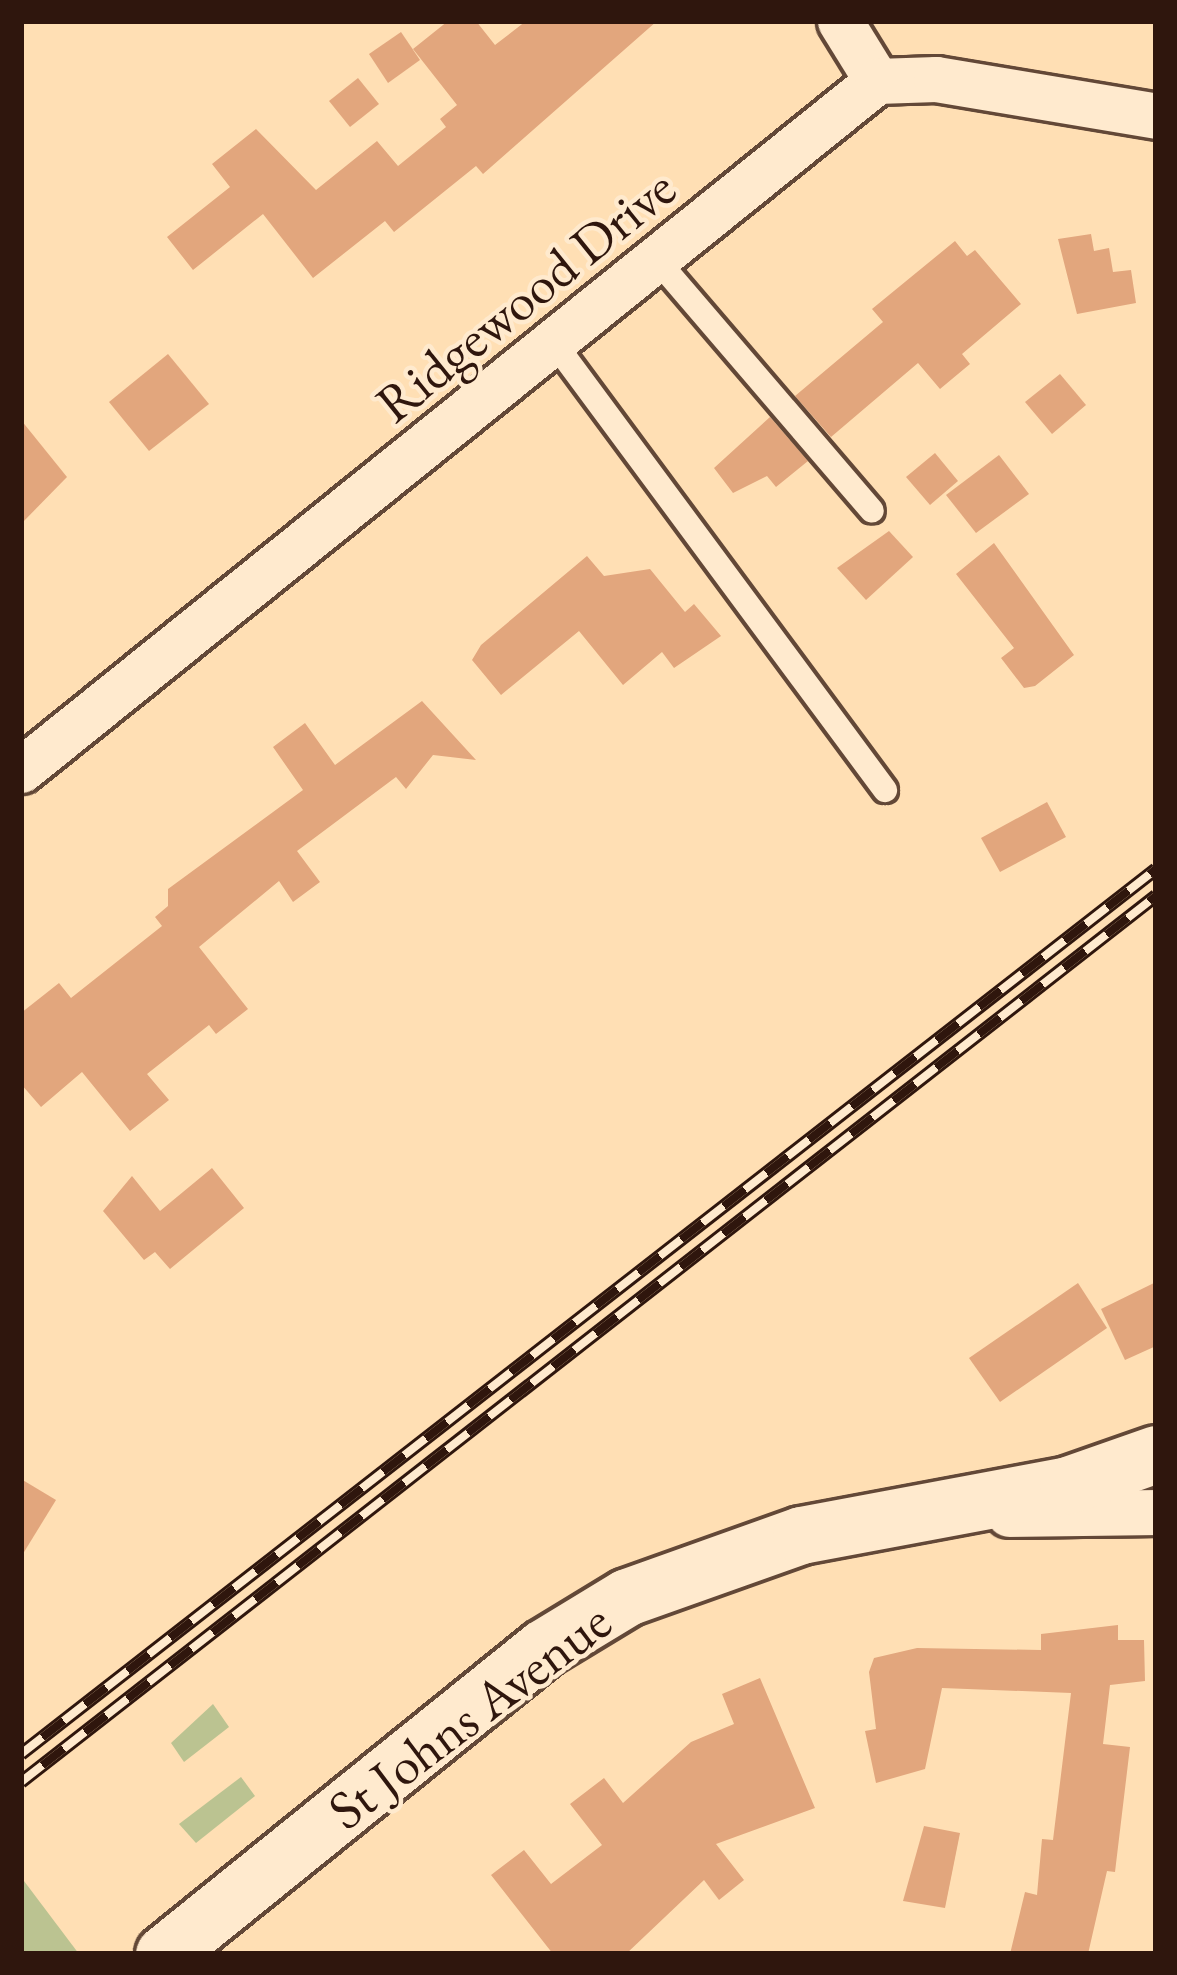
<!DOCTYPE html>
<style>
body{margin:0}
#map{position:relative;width:1177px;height:1975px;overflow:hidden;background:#ffdfb4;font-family:"EB Garamond",serif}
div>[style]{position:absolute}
.green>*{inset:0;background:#bbc391}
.building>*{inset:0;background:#e2a67d}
.roads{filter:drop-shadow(3px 0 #634837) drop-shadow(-3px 0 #634837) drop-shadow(0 3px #634837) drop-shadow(0 -3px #634837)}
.service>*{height:24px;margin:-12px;padding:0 12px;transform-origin:12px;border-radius:12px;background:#ffeace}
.minor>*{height:45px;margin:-22.5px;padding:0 22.5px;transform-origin:22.5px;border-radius:22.5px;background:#ffeace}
.tertiary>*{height:57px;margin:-28.5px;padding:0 28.5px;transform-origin:28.5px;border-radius:28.5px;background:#ffeace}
.rail>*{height:14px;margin-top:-7px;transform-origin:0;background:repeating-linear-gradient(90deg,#ffeace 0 27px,#2f160d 0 54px);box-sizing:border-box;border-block:3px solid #2f160d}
span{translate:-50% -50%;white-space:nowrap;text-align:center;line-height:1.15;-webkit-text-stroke:9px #ffeace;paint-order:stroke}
.street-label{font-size:54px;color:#2f160d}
.frame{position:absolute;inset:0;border:24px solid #2f160d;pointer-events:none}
</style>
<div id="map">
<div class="green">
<i style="clip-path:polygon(213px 1704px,229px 1727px,184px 1762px,171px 1743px)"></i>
<i style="clip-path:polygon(241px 1777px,255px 1796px,196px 1843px,179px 1824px)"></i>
<i style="clip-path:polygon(21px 1877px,79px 1954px,21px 1954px)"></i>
</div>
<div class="building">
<i style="clip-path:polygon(448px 21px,476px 21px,495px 45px,526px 21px,657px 21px,483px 174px,476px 166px,394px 232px,385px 221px,313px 278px,263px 214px,193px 270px,167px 237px,230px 187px,212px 164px,256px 129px,316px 190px,377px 141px,398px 166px,446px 127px,440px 119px,457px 105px,413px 49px)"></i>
<i style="clip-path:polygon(401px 32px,420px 60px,388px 83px,369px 54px)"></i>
<i style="clip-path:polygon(358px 78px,379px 104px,350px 127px,329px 101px)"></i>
<i style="clip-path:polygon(1091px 234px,1094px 251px,1109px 248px,1113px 272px,1131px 270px,1136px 303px,1077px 314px,1058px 239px)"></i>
<i style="clip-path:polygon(955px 241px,967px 256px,975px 250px,1021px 304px,962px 354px,970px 364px,940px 389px,918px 363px,831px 437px,795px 396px,883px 322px,872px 309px)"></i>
<i style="clip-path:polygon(168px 354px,209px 404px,149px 451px,109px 402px)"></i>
<i style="clip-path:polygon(1060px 374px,1086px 405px,1052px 434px,1025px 402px)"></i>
<i style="clip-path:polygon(770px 417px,808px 461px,776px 487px,767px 476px,733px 493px,714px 468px)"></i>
<i style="clip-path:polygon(21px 420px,67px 477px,21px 524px)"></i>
<i style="clip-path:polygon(935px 453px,958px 481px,930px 505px,906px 477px)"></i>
<i style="clip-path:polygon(999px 455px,1029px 494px,976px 533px,946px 495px)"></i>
<i style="clip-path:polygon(889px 531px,913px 557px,866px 600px,837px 568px)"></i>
<i style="clip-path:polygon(994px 543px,1074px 655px,1035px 686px,1024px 688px,1001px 658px,1014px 648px,956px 574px)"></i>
<i style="clip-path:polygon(587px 556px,604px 576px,650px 569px,685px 612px,694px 604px,721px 636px,674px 668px,662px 652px,623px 685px,579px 631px,501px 695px,472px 660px,481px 645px)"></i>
<i style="clip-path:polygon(422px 701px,476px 760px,433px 755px,406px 789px,396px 777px,297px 851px,320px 882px,293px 902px,279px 881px,199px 947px,248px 1009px,216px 1034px,209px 1025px,147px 1074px,169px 1100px,130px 1131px,82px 1072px,41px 1107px,21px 1084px,21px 1013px,59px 983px,71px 998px,162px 926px,155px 917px,168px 906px,168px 889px,303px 790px,273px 747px,305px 723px,335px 765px)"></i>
<i style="clip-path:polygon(1047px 802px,1066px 837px,1000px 872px,981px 838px)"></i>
<i style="clip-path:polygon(212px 1168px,244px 1208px,170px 1269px,155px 1252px,144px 1260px,103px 1211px,132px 1176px,160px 1211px)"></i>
<i style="clip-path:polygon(1156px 1282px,1156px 1346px,1125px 1360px,1101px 1309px)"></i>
<i style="clip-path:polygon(1078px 1283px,1107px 1328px,1000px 1402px,969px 1358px)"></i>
<i style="clip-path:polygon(21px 1479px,56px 1500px,21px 1557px)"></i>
<i style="clip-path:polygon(1118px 1625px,1118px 1640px,1144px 1640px,1145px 1681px,1110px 1685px,1103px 1744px,1130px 1747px,1115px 1872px,1107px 1871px,1088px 1954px,1010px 1954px,1025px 1892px,1037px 1895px,1042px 1839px,1053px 1840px,1071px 1693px,942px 1688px,925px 1769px,876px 1783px,865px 1731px,876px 1729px,869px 1672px,874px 1658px,917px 1648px,1041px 1650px,1041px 1634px)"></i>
<i style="clip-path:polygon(760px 1678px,815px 1808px,716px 1844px,744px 1880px,719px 1900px,704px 1880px,626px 1954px,553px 1954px,491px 1875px,524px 1850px,551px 1884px,602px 1845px,570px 1804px,604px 1778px,623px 1803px,691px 1742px,734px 1724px,722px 1694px)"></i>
<i style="clip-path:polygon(924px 1826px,960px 1833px,945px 1908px,903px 1901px)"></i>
</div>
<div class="roads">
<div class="service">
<i style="left:657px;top:260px;width:330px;rotate:49.4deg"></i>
<i style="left:555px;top:344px;width:555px;rotate:53.5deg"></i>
</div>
<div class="minor">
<i style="left:840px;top:21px;width:70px;rotate:58.3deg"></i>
<i style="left:21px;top:770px;width:1099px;rotate:-38.83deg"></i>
<i style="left:877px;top:81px;width:59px;rotate:-1.9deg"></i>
<i style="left:936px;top:79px;width:223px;rotate:9.5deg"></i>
<i style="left:1009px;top:1514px;width:147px;rotate:-0.8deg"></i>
</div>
<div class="tertiary">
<i style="left:164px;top:1954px;width:487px;rotate:-38.9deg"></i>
<i style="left:543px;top:1648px;width:98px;rotate:-31.3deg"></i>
<i style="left:627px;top:1597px;width:185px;rotate:-19.6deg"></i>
<i style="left:801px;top:1535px;width:272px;rotate:-10.6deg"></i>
<i style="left:1068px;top:1485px;width:93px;rotate:-19.4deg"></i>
</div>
</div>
<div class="rail">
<i style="left:21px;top:1754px;width:1439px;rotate:-37.94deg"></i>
<i style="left:21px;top:1782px;width:1440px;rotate:-37.98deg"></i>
</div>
<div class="street-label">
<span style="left:525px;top:295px;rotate:-39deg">Ridgewood Drive</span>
<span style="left:469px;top:1715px;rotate:-37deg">St Johns Avenue</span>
</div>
<div class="frame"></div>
</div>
